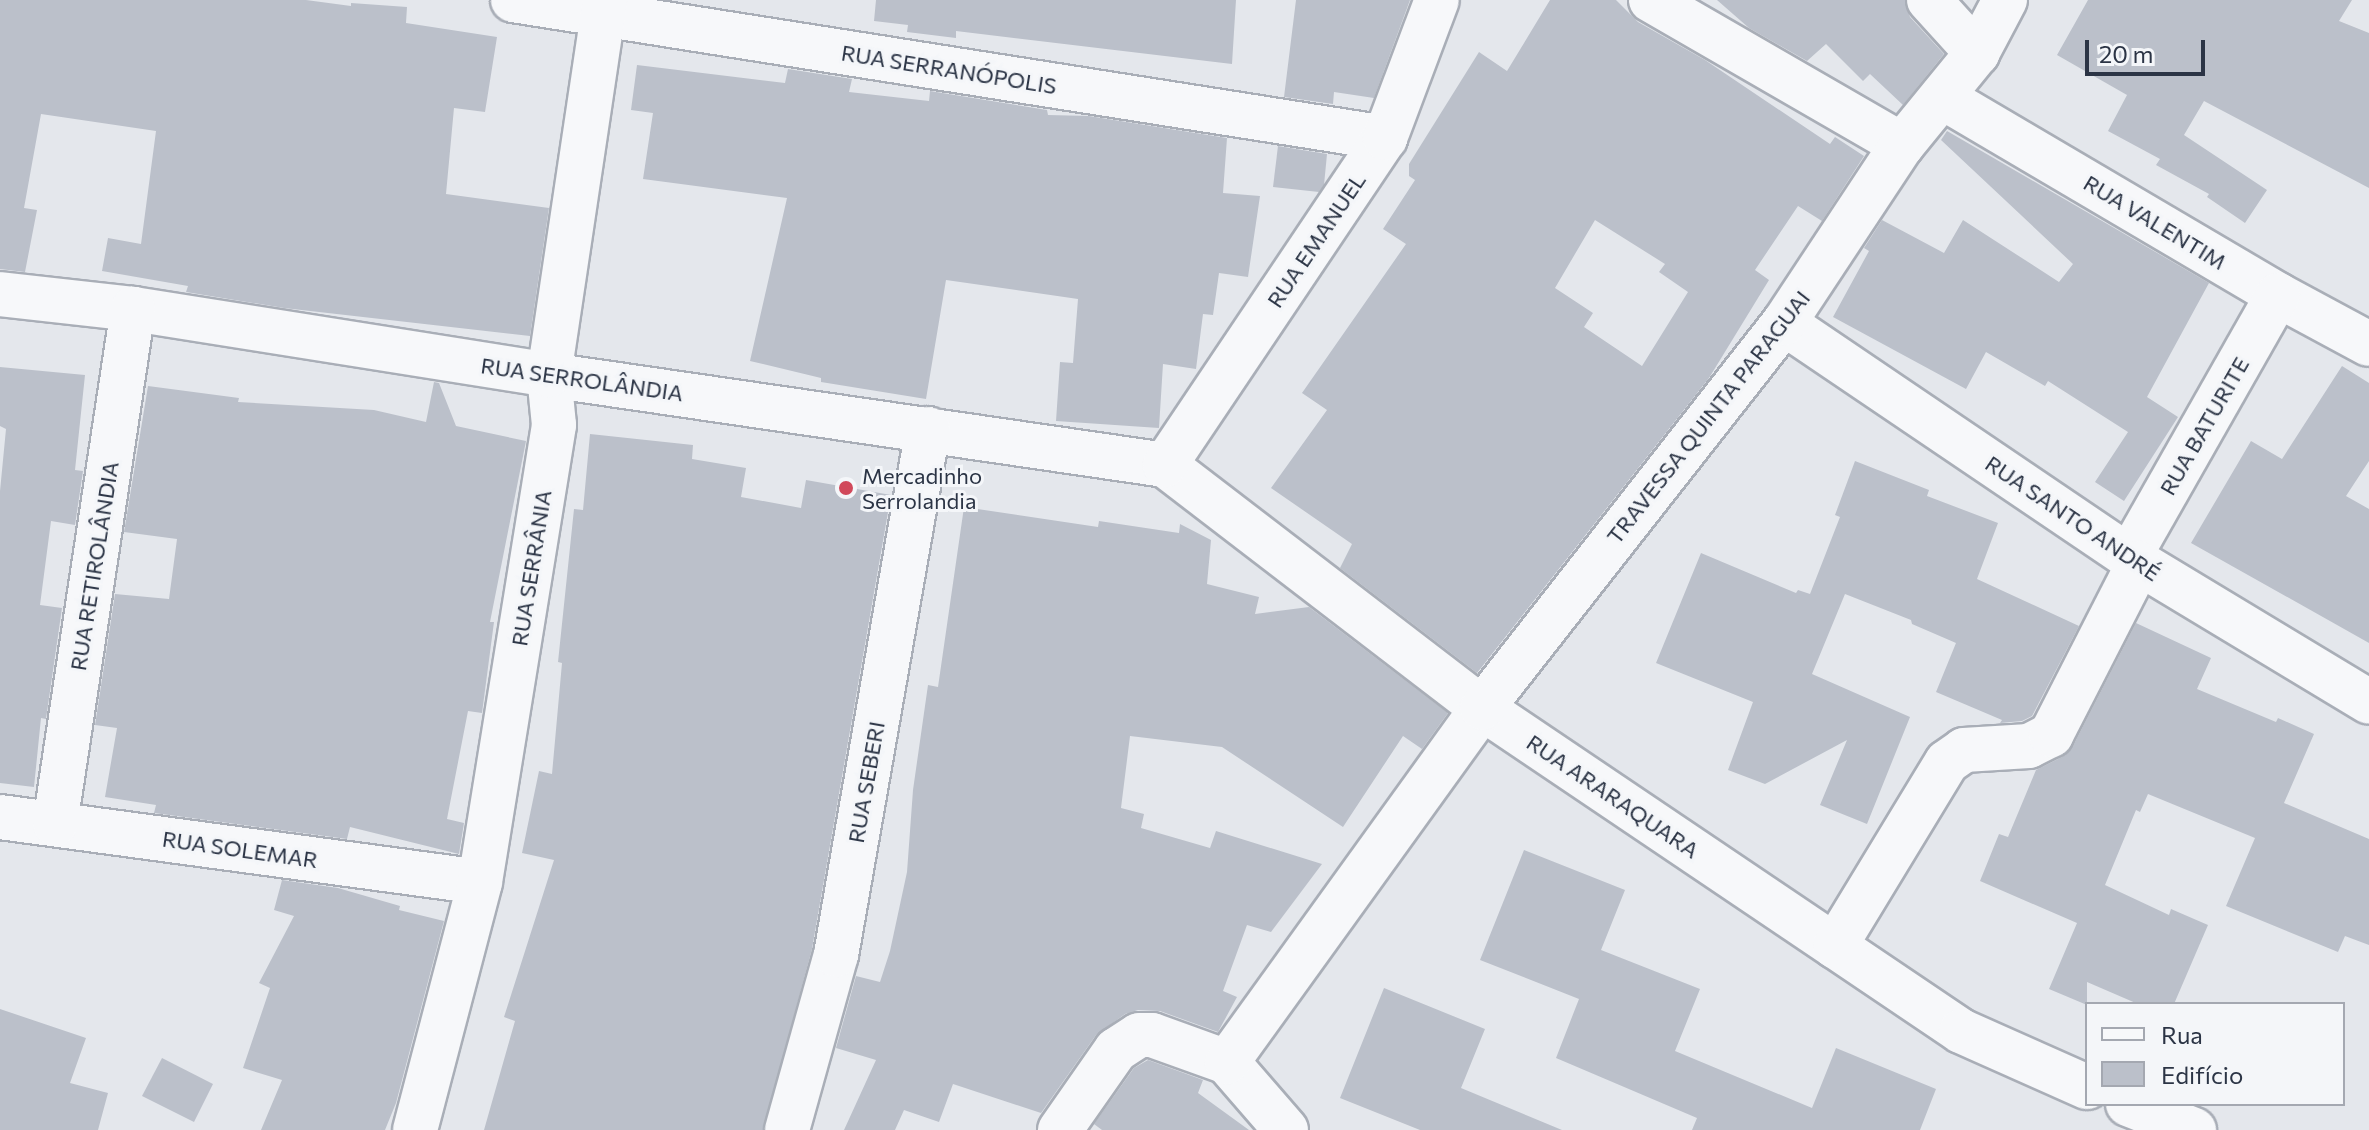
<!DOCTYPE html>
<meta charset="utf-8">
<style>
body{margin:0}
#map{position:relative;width:2369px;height:1130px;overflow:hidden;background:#e4e7ec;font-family:Commissioner,sans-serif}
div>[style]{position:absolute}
.building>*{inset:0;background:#bbc0ca}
.roads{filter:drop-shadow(2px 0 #a9aeb7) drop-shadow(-2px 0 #a9aeb7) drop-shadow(0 2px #a9aeb7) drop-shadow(0 -2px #a9aeb7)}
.street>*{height:44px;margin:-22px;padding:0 22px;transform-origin:22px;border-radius:22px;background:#f7f8fa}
.dots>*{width:22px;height:22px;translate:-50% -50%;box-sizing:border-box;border:4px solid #f4f6f9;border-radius:50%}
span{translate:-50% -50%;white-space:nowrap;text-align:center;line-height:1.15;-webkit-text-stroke:6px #f4f6f9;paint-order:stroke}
.street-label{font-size:22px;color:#2b3445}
.poi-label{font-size:22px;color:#2b3445}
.left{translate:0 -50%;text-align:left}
.legend{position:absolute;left:2085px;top:1002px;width:260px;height:104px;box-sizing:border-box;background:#f4f6f9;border:2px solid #a4a8b1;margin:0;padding:10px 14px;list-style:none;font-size:24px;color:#2b3445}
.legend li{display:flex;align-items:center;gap:16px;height:40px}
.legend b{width:40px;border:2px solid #a4a8b1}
.scale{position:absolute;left:2085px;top:40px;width:120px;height:36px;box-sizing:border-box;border:4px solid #2b3445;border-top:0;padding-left:10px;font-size:24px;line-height:28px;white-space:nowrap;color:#2b3445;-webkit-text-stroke:6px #f4f6f9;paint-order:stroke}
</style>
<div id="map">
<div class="building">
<i style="clip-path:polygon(0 0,306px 0,351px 6px,351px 3px,407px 7px,406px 23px,497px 37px,485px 112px,454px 108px,446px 194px,549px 208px,530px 336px,284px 308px,186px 292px,188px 286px,102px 271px,108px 238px,141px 244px,156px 131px,41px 114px,24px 208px,37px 210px,25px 272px,0 269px)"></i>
<i style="clip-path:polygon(876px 0,1236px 0,1232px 64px,956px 31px,956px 38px,907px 32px,908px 25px,874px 21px)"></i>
<i style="clip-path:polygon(1296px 0,1410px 0,1374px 98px,1334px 92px,1333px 104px,1284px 97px)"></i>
<i style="clip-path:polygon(evenodd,1550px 0,1616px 0,1638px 22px,1705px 60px,1830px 144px,1835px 137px,1864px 156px,1822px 221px,1798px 206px,1755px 270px,1769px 280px,1709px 378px,1477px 673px,1340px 568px,1352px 544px,1271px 488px,1327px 410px,1302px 393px,1406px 244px,1383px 229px,1415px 180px,1409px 176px,1409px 164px,1479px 52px,1507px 71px,1550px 0,1595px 220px,1665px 264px,1659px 272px,1688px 292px,1642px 366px,1584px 327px,1593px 313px,1555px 288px,1595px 220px)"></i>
<i style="clip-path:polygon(1717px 0,1905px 0,1910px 17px,1944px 54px,1903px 105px,1870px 74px,1863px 81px,1826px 44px,1807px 61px,1749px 28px)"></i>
<i style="clip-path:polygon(2088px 0,2352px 0,2339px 21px,2369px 33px,2369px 188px,2204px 101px,2184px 135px,2267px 190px,2245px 223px,2207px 197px,2209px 194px,2156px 165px,2160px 159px,2108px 131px,2127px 95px,2057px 55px)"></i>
<i style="clip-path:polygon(637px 65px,785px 83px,788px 69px,852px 79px,849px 92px,929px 101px,930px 91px,1047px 110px,1048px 115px,1089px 116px,1227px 138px,1223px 193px,1260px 196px,1248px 277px,1219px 273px,1213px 315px,1203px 314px,1196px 369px,1163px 364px,1159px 428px,1056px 421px,1060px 362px,1073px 363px,1078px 299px,946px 280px,926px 399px,821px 382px,821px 378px,750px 361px,787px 198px,643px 179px,653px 113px,631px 110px)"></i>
<i style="clip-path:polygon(1947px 131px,2209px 283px,2147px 397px,2178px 417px,2124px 501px,2095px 482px,2128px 432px,2048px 381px,2045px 386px,1986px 352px,1966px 389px,1833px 317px,1869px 251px,1864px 248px,1882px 220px,1944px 253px,1963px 220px,2059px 282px,2073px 264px,1941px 140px)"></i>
<i style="clip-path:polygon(1278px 146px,1327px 154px,1324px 185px,1319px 192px,1273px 187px)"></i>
<i style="clip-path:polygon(2342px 366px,2369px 383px,2369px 461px,2346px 496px,2369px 509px,2369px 643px,2191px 543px,2251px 441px,2282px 459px)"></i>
<i style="clip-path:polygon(0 367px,85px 375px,75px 470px,83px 471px,75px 525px,51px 521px,40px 605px,62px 608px,46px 719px,41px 718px,34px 787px,0 783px,0 491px,6px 429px,0 426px)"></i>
<i style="clip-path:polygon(434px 382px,439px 383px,456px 426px,526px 441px,490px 622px,494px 622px,482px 713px,468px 711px,447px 819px,464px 823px,459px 854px,350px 827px,347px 839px,154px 813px,156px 805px,105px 797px,117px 728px,95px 725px,115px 594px,169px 599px,177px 539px,124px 532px,148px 386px,239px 398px,238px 402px,374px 410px,426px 422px)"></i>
<i style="clip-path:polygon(590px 434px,693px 445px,692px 459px,746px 468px,741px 497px,801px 508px,806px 480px,891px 495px,812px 949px,763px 1130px,484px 1130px,515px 1021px,504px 1017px,554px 860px,522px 853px,539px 771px,552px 774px,562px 663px,558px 662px,574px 509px,583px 510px)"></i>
<i style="clip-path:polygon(1855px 461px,1929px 490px,1927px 496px,1998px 523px,1977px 579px,2079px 626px,2032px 716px,2022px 721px,2000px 723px,2002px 720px,1936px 692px,1956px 643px,1912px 624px,1911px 620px,1845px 594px,1812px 674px,1910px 717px,1867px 824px,1820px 805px,1847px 740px,1765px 784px,1728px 770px,1753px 702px,1656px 663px,1701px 553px,1796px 593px,1798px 590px,1810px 594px,1840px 517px,1835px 515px)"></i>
<i style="clip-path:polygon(964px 507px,1098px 527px,1099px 521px,1179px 533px,1180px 524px,1211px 540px,1207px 584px,1259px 597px,1255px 614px,1309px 607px,1448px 713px,1422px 749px,1403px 736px,1343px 827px,1222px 747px,1130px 736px,1121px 808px,1144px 814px,1141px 828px,1210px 848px,1216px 831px,1322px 864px,1271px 932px,1247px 925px,1223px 991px,1237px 997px,1218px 1032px,1160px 1011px,1138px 1010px,1125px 1014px,1096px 1035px,1041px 1113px,953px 1084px,939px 1122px,904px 1110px,895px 1130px,844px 1130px,876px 1060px,836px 1048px,856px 976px,880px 982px,890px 951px,907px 872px,913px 790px,928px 685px,938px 687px)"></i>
<i style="clip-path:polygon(2136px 623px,2211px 658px,2197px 689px,2276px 722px,2278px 718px,2314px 734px,2284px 803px,2369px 839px,2369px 945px,2345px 936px,2338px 952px,2226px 906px,2255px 838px,2148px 794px,2140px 812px,2136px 810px,2105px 885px,2169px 915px,2171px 909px,2208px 925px,2174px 1004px,2138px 1004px,2087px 982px,2087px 1005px,2049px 989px,2077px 923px,1980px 881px,1999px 834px,2008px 837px,2036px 770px,2062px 757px,2073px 746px)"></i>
<i style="clip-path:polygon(1524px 850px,1625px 890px,1601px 950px,1700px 989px,1675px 1051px,1812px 1108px,1836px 1048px,1936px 1089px,1920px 1130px,1692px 1130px,1697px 1118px,1556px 1058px,1579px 999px,1480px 960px)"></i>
<i style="clip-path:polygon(282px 880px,338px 888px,400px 906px,399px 910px,444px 921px,396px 1103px,385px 1130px,261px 1130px,282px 1080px,243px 1068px,270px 988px,259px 983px,294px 916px,274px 910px)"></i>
<i style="clip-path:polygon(1384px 988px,1485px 1029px,1461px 1088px,1562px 1130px,1420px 1130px,1340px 1098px)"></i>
<i style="clip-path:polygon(0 1009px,86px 1038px,70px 1083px,108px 1093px,98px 1130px,0 1130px)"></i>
<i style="clip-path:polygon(162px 1058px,213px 1084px,194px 1122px,142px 1096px)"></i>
<i style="clip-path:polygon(1148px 1060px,1203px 1080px,1198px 1093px,1249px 1130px,1102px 1130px,1094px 1124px,1134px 1068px)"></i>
</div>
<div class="roads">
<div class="street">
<i style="left:513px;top:0;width:883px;rotate:8.99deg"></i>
<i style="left:1651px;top:0;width:290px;rotate:30deg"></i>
<i style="left:1929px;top:0;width:72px;rotate:47.8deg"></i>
<i style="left:1942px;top:97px;width:390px;rotate:30.5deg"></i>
<i style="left:2278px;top:295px;width:103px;rotate:28.3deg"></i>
<i style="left:0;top:294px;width:134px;rotate:6.4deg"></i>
<i style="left:133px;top:309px;width:421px;rotate:9deg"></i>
<i style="left:549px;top:375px;width:623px;rotate:8.31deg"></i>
<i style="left:1165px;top:465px;width:399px;rotate:37.5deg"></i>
<i style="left:1482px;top:708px;width:426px;rotate:34deg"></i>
<i style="left:1835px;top:946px;width:152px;rotate:34deg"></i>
<i style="left:1961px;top:1031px;width:138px;rotate:24deg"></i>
<i style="left:1784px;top:323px;width:417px;rotate:34.1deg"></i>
<i style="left:2129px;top:557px;width:280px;rotate:31.1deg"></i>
<i style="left:1165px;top:465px;width:394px;rotate:-56.1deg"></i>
<i style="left:1385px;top:138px;width:147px;rotate:-69.4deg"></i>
<i style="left:2129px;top:557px;width:301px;rotate:-60.4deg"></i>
<i style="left:0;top:817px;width:484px;rotate:7.7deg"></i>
<i style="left:55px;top:824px;width:521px;rotate:-81.39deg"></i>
<i style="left:1835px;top:946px;width:215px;rotate:-58.7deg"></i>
<i style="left:1947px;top:762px;width:21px;rotate:-35deg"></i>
<i style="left:1964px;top:750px;width:65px;rotate:-3.5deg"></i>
<i style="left:2029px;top:746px;width:25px;rotate:-27deg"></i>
<i style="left:2051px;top:735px;width:193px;rotate:-62.9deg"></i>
<i style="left:2128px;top:1104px;width:71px;rotate:21.5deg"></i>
<i style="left:415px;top:1130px;width:256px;rotate:-75.3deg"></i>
<i style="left:480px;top:882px;width:463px;rotate:-80.8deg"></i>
<i style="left:554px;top:425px;width:50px;rotate:-95.7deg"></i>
<i style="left:549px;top:375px;width:379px;rotate:-81.5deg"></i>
<i style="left:787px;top:1130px;width:182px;rotate:-74.4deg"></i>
<i style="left:836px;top:955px;width:534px;rotate:-80.08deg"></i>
<i style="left:1060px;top:1130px;width:98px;rotate:-55deg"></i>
<i style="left:1116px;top:1050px;width:27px;rotate:-33deg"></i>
<i style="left:1139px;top:1035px;width:13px"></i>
<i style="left:1152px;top:1035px;width:80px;rotate:19.8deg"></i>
<i style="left:1286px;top:1130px;width:90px;rotate:-130.9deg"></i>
<i style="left:1227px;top:1062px;width:436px;rotate:-54.2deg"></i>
<i style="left:1482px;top:708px;width:489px;rotate:-51.9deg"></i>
<i style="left:1784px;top:323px;width:214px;rotate:-56.5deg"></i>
<i style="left:1902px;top:145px;width:119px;rotate:-50.8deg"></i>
<i style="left:1977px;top:53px;width:60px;rotate:-62.2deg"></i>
</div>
</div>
<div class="dots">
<i style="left:846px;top:488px;background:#d1495b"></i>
</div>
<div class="street-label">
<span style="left:949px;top:69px;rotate:9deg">RUA SERRANÓPOLIS</span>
<span style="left:2155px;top:222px;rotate:31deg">RUA VALENTIM</span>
<span style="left:1316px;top:240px;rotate:-56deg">RUA EMANUEL</span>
<span style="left:582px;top:379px;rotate:8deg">RUA SERROLÂNDIA</span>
<span style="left:1708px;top:417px;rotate:-52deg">TRAVESSA QUINTA PARAGUAI</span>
<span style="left:2204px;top:426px;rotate:-60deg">RUA BATURITE</span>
<span style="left:2073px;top:518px;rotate:34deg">RUA SANTO ANDRÉ</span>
<span style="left:94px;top:566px;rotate:-81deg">RUA RETIROLÂNDIA</span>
<span style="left:531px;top:568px;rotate:-81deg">RUA SERRÂNIA</span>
<span style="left:866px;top:782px;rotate:-80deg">RUA SEBERI</span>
<span style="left:1613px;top:796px;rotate:34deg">RUA ARARAQUARA</span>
<span style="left:240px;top:849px;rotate:8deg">RUA SOLEMAR</span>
</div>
<div class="poi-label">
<span class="left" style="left:862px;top:488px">Mercadinho<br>Serrolandia</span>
</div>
<ul class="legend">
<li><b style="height:10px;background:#f7f8fa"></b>Rua</li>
<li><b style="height:22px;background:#bbc0ca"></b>Edifício</li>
</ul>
<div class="scale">20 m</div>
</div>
